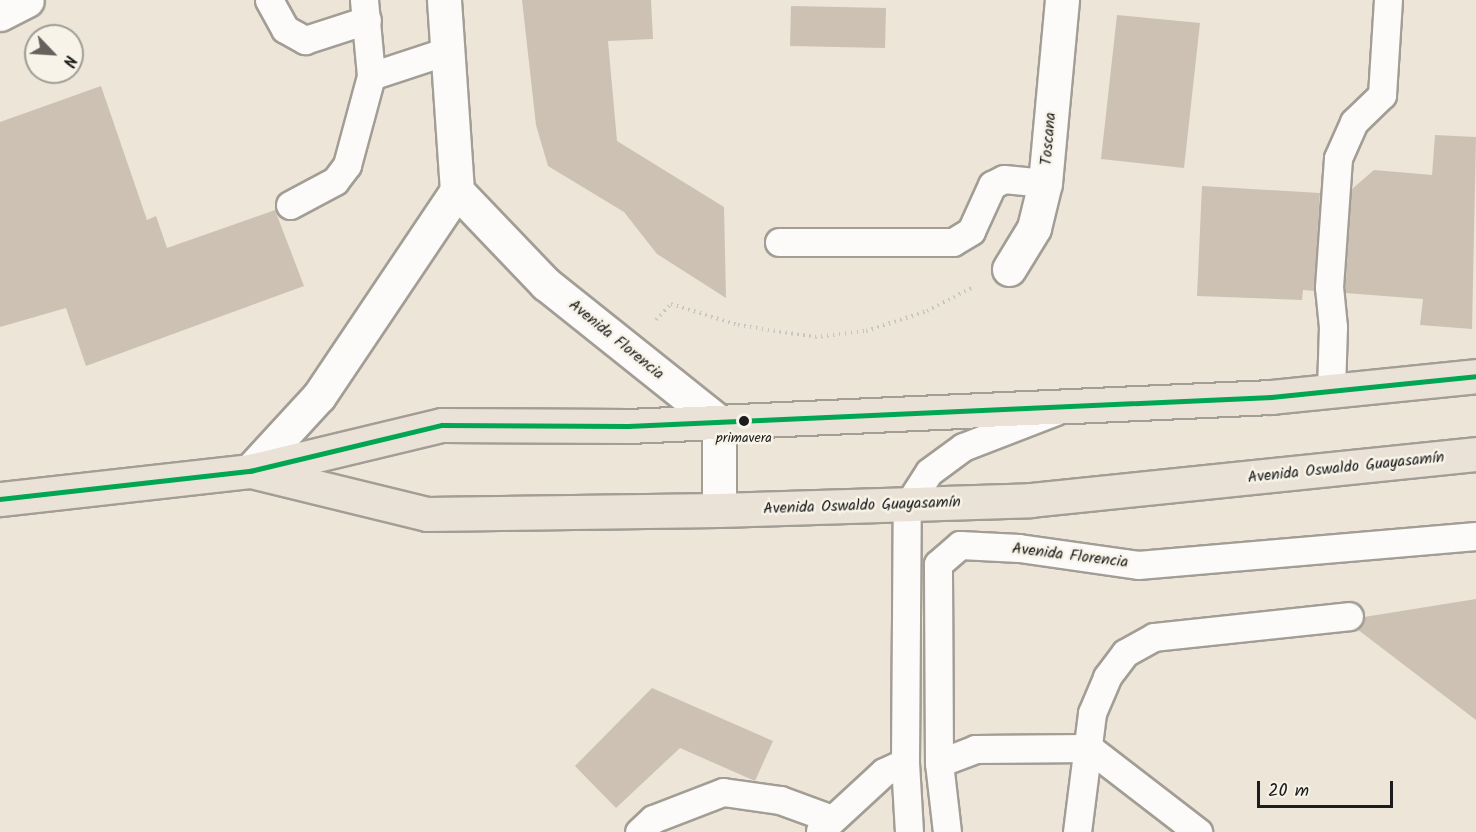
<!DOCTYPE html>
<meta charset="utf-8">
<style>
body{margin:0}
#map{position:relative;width:1476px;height:832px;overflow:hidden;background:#ede5d8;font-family:Kalam,sans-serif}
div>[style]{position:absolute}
.building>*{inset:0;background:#cdc1b4}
.path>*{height:4px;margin-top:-2px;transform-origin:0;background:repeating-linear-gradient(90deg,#c8c6c3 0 1.5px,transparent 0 6px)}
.roads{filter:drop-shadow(2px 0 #a29d95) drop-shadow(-2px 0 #a29d95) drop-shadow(0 2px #a29d95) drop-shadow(0 -2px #a29d95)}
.service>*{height:27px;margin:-13.5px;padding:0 13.5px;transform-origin:13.5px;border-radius:13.5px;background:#fcfbf9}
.minor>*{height:33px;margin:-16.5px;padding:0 16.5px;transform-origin:16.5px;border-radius:16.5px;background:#fcfbf9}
.primary>*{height:33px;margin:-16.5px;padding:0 16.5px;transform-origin:16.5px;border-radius:16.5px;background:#eae2d6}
.bus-1>*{height:4.5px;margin:-2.25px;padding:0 2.25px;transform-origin:2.25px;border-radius:2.25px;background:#00a651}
.dots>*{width:16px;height:16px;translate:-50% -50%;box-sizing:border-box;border:3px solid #f7f3e8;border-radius:50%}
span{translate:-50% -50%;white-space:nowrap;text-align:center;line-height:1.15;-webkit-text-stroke:5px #f7f3e8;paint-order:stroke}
.bus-label{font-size:14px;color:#1c1c1c}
.street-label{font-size:16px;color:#1c1c1c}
.north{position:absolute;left:24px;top:24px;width:60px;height:60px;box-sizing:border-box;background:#f7f3e8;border:2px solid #9f9d96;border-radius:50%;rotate:115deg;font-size:16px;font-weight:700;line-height:24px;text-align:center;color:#1c1c1c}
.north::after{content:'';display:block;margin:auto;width:21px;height:27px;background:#65625e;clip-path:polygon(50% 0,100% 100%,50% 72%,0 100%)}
.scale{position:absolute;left:1257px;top:781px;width:136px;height:27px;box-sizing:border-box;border:3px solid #1c1c1c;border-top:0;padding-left:8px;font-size:18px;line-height:21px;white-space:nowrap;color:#1c1c1c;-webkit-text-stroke:4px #f7f3e8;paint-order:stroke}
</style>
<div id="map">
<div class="building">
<i style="clip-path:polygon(522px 0,651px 0,653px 39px,608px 41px,617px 141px,724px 207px,726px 298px,657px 254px,624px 212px,548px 166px,536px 125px)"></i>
<i style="clip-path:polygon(791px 6px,886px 8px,885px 48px,790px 46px)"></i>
<i style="clip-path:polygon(1117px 15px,1200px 23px,1184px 168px,1101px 159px)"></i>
<i style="clip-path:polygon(101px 86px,147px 220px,156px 216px,167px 248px,275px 210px,304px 286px,86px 366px,66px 308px,0 327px,0 122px)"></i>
<i style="clip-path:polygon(1435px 135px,1476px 137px,1472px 329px,1420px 325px,1423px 299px,1345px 293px,1352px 189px,1374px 170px,1432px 175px)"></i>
<i style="clip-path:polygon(1202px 186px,1320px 193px,1314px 291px,1303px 290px,1302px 300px,1197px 296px)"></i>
<i style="clip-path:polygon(1476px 599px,1476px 720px,1357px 629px,1364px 617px)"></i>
<i style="clip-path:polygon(652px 688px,773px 741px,755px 781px,680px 748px,616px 808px,575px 766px)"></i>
</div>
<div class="path">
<i style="left:656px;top:320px;width:22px;rotate:-47deg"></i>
<i style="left:671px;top:304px;width:70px;rotate:17.4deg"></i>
<i style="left:738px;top:325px;width:78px;rotate:8.9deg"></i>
<i style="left:815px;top:337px;width:51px;rotate:-6.7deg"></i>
<i style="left:866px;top:331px;width:64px;rotate:-18.2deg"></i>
<i style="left:927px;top:311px;width:52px;rotate:-27.6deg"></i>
</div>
<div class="roads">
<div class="service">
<i style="left:269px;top:0;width:33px;rotate:61deg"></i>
<i style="left:285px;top:29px;width:23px;rotate:29deg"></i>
<i style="left:305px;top:40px;width:65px;rotate:-17.9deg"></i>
<i style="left:364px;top:0;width:76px;rotate:84.7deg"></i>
<i style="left:371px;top:76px;width:80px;rotate:-18.2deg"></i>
<i style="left:290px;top:205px;width:51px;rotate:-28.1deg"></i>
<i style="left:335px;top:181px;width:20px;rotate:-53deg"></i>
<i style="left:347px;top:165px;width:92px;rotate:-74.9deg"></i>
<i style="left:779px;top:242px;width:174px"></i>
<i style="left:953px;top:242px;width:21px;rotate:-31deg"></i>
<i style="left:971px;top:231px;width:51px;rotate:-65.5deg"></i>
<i style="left:992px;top:185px;width:13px;rotate:-27deg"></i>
<i style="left:1004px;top:179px;width:41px;rotate:5.6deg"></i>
<i style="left:1331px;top:390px;width:63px;rotate:-88.2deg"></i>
<i style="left:1333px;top:327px;width:40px;rotate:-95.7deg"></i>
<i style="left:1329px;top:287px;width:129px;rotate:-86deg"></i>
<i style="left:1338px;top:158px;width:39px;rotate:-66deg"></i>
<i style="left:1354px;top:122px;width:39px;rotate:-44deg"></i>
<i style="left:1382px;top:95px;width:95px;rotate:-86.4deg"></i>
<i style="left:939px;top:763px;width:39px;rotate:-21deg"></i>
<i style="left:975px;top:749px;width:114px;rotate:-0.5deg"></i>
<i style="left:1089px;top:748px;width:138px;rotate:37.6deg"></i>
<i style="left:820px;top:831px;width:87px;rotate:-42.7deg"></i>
<i style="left:884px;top:772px;width:23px;rotate:-25deg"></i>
<i style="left:639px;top:832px;width:19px;rotate:-43deg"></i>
<i style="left:653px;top:819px;width:75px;rotate:-21.1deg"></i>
<i style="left:723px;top:792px;width:58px;rotate:8deg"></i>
<i style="left:780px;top:800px;width:55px;rotate:20.1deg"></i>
<i style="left:909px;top:832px;width:70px;rotate:-93.3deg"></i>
<i style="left:905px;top:762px;width:256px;rotate:-89.6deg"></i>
<i style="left:907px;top:506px;width:40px;rotate:-57.1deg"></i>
<i style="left:929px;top:472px;width:42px;rotate:-36.3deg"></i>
<i style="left:963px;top:447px;width:100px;rotate:-21.2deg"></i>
<i style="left:947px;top:832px;width:69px;rotate:-96.6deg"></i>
<i style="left:939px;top:763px;width:199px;rotate:-90.3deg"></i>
<i style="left:938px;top:564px;width:29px;rotate:-41deg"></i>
<i style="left:960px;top:545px;width:59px;rotate:2.9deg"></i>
<i style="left:1019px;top:548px;width:120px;rotate:8.1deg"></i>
<i style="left:1138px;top:565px;width:339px;rotate:-4.9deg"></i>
<i style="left:1077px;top:832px;width:120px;rotate:-82.8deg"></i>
<i style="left:1092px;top:713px;width:39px;rotate:-67deg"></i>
<i style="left:1107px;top:677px;width:30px;rotate:-53deg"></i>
<i style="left:1125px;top:653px;width:33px;rotate:-29deg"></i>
<i style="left:1154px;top:637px;width:196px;rotate:-6.1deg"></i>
</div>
<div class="minor">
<i style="left:0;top:14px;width:30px;rotate:-27deg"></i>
<i style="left:457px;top:191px;width:129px;rotate:46.3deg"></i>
<i style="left:546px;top:284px;width:221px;rotate:38.6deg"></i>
<i style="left:719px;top:422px;width:88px;rotate:90deg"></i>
<i style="left:1009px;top:269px;width:48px;rotate:-58.6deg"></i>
<i style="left:1034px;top:228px;width:46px;rotate:-76.3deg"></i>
<i style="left:1045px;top:183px;width:184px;rotate:-84.7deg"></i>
<i style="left:250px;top:471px;width:102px;rotate:-47.4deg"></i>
<i style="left:319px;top:396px;width:247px;rotate:-56.1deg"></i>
<i style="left:457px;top:191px;width:191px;rotate:-93.9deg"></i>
</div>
<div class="primary">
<i style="left:255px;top:472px;width:177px;rotate:13.7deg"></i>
<i style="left:427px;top:514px;width:292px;rotate:-0.8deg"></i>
<i style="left:719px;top:510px;width:312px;rotate:-1.8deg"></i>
<i style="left:1031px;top:500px;width:447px;rotate:-5.9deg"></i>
<i style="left:0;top:499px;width:252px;rotate:-6.4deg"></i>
<i style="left:250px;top:471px;width:197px;rotate:-13.5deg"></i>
<i style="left:442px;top:425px;width:186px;rotate:0.3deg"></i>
<i style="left:628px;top:426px;width:644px;rotate:-2.58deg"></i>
<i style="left:1271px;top:397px;width:206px;rotate:-5.8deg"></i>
</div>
</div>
<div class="bus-1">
<i style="left:0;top:499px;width:252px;rotate:-6.4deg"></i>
<i style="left:250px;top:471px;width:197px;rotate:-13.5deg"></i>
<i style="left:442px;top:425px;width:186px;rotate:0.3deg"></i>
<i style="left:628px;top:426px;width:644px;rotate:-2.58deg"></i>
<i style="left:1271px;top:397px;width:206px;rotate:-5.8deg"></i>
</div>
<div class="dots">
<i style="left:744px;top:421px;background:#1c1c1c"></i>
</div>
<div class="bus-label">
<span style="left:744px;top:438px">primavera</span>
</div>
<div class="street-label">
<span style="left:1049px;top:139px;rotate:-85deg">Toscana</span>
<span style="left:616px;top:340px;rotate:39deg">Avenida Florencia</span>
<span style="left:1346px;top:468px;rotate:-6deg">Avenida Oswaldo Guayasamín</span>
<span style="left:862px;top:506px;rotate:-2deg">Avenida Oswaldo Guayasamín</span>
<span style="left:1070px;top:556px;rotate:7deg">Avenida Florencia</span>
</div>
<div class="north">N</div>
<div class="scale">20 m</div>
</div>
